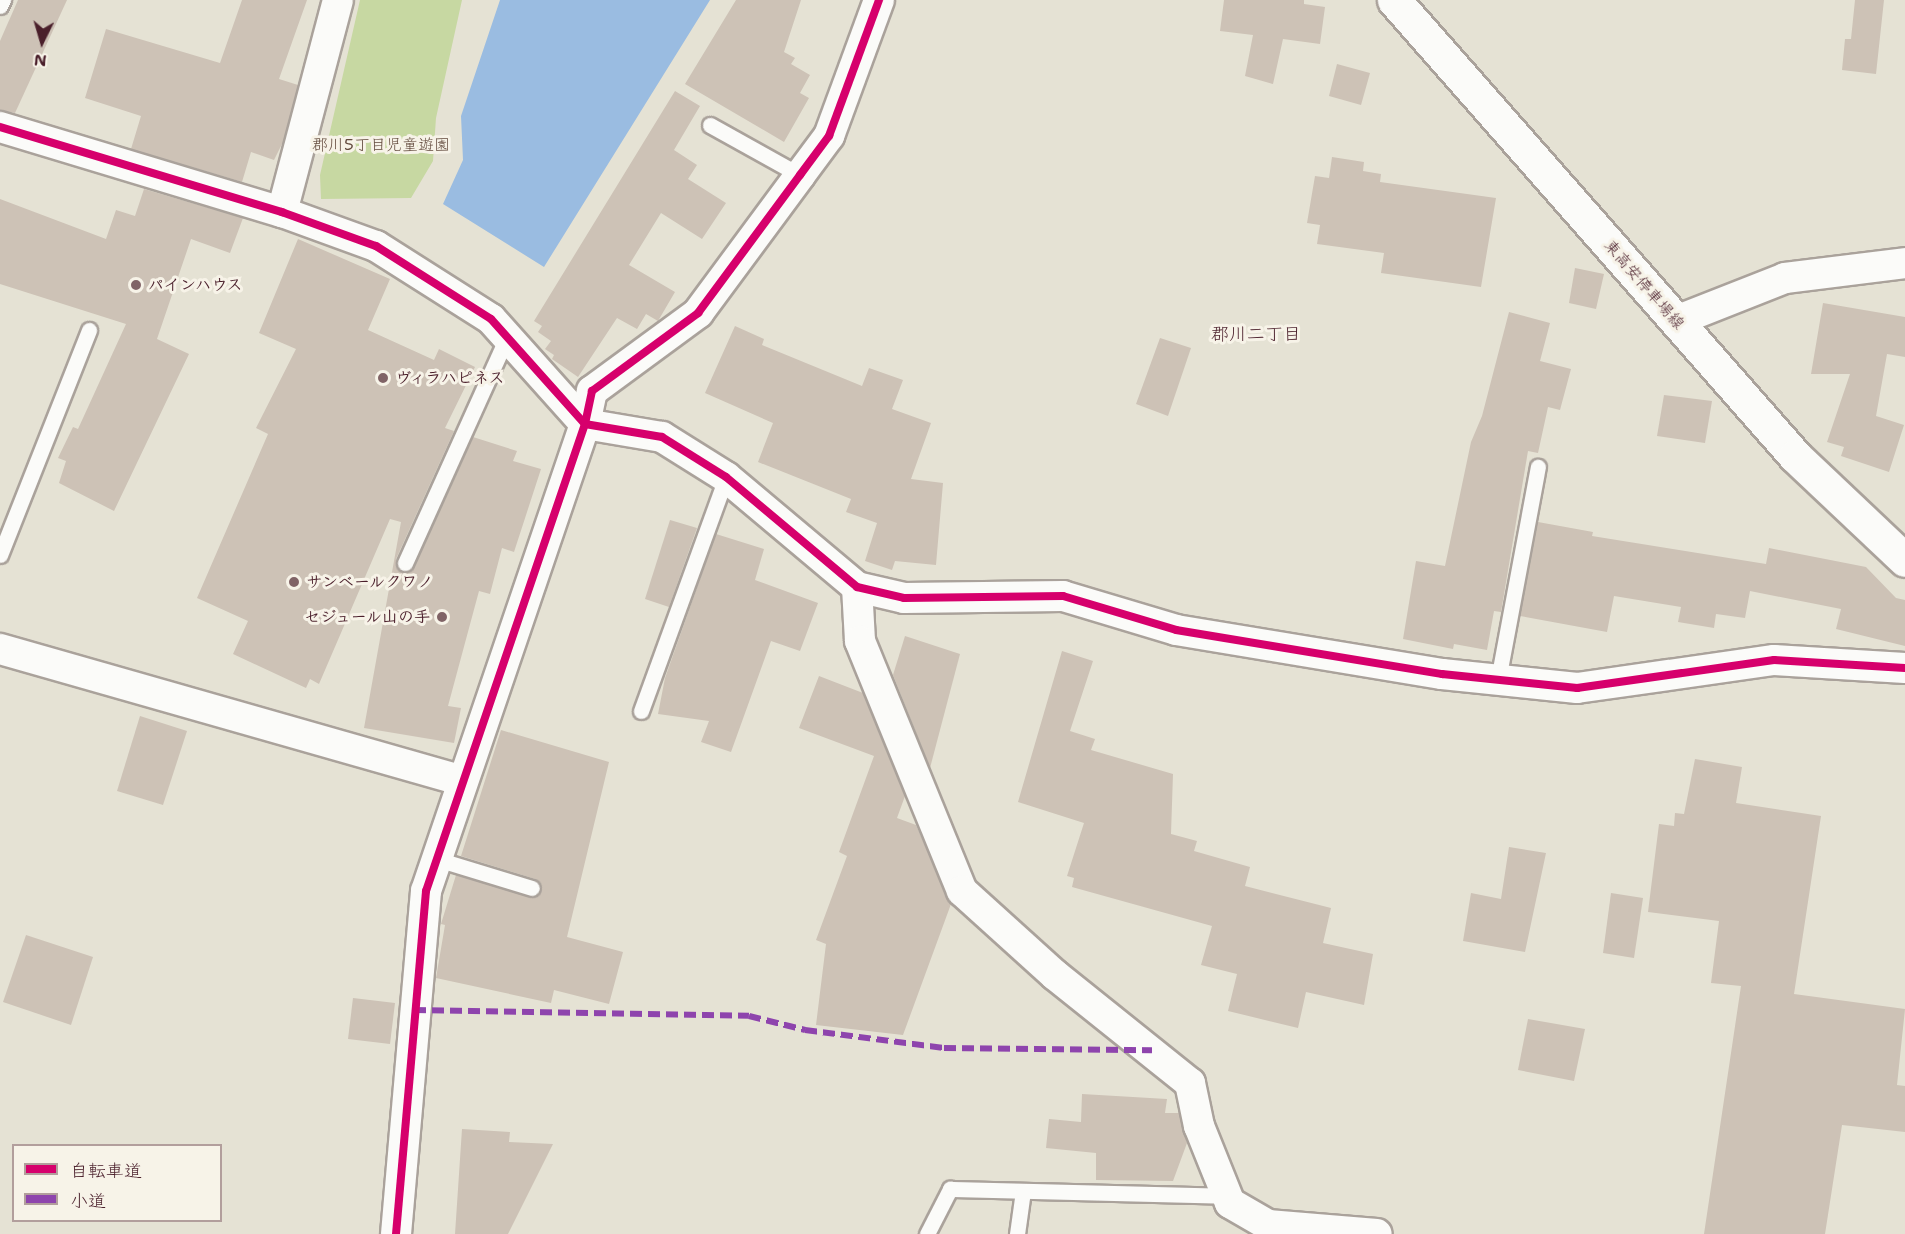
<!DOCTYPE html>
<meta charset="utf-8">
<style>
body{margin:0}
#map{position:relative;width:1905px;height:1234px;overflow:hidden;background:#e5e2d4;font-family:"Shantell Sans","Klee One",sans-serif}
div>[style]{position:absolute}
.green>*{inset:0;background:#c7d8a2}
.water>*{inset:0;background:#9abce1}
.building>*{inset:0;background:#cdc2b6}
.roads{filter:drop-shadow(2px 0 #aaa29b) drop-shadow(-2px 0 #aaa29b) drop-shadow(0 2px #aaa29b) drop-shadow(0 -2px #aaa29b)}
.lane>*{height:15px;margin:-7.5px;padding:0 7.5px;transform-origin:7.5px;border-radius:7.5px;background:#fbfbf9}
.street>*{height:30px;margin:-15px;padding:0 15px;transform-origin:15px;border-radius:15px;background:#fbfbf9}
.secondary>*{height:33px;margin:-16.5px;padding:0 16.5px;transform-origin:16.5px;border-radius:16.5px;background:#fbfbf9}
.quiet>*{height:6px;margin-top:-3px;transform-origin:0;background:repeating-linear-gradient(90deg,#8e44ad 0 12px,transparent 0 18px)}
.cycleway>*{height:8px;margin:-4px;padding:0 4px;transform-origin:4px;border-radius:4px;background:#d6006c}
.dots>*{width:16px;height:16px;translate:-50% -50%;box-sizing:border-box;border:3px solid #f7f3e8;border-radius:50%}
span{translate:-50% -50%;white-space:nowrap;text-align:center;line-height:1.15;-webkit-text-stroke:6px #f7f3e8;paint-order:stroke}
.park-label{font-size:16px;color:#634b3e}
.poi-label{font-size:16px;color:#4a1f2b;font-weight:700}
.left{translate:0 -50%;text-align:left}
.right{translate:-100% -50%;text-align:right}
.street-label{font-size:16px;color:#4a1f2b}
.neighbourhood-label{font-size:18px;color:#4a1f2b}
.legend{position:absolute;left:12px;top:1144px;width:210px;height:78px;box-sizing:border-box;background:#f7f3e8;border:2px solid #b29e9c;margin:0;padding:8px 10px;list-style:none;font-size:18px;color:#4a1f2b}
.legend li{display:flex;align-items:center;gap:12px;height:30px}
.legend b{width:30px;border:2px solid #b29e9c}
.north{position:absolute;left:12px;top:12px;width:60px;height:60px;-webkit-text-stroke:4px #f7f3e8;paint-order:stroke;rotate:185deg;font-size:16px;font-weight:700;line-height:24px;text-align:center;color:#4a1f2b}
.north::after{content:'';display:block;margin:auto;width:21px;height:27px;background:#4a1f2b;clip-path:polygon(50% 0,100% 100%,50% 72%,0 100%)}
</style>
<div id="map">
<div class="green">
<i style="clip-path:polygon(360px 0,462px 0,436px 118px,433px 161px,411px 198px,321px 199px,320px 175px)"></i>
</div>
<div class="water">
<i style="clip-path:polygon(500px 0,710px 0,544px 267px,443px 204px,463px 160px,461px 116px)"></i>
</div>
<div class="building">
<i style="clip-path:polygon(18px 0,67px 0,15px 113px,0 110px,0 41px)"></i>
<i style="clip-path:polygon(242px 0,307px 0,279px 79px,298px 85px,283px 142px,274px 160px,251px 152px,242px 182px,131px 149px,141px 116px,85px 98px,106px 29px,220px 63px)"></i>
<i style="clip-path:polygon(736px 0,801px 0,784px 52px,795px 58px,791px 64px,810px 75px,800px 93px,809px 98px,784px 142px,685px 84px)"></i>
<i style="clip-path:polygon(1224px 0,1304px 0,1304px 4px,1325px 7px,1320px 44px,1283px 39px,1273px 84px,1245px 76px,1253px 35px,1220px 31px)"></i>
<i style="clip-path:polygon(1855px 0,1884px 0,1876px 74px,1842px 70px,1845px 39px,1851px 39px)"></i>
<i style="clip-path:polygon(1337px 64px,1370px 73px,1361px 105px,1329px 96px)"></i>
<i style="clip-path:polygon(675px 91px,700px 106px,674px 150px,697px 165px,688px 179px,726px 203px,702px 239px,661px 213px,629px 265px,675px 292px,658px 321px,646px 314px,637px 329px,617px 318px,578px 377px,552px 359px,554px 355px,545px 349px,551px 341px,538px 332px,542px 326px,534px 321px)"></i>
<i style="clip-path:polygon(1332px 157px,1364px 162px,1363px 171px,1381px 174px,1380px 182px,1496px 198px,1481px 287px,1381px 273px,1384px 253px,1317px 244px,1320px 225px,1307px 223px,1315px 176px,1329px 178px)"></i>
<i style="clip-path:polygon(144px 189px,243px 218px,230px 253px,191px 239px,157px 339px,189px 354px,114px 511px,59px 483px,66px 461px,58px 458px,73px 427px,78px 429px,126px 324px,0 284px,0 199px,106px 239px,116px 210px,135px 216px)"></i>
<i style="clip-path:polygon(298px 239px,390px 279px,368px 330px,434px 360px,439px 349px,475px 367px,445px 428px,454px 431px,396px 559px,397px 569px,407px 573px,414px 567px,473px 437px,517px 451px,513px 461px,541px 469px,514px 552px,502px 548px,490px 594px,479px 591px,448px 706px,461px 708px,454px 743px,364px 728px,401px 522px,390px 519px,319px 684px,310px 679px,306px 688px,233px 654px,248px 621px,197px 598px,268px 434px,256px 428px,296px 349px,259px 333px)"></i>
<i style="clip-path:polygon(1575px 268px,1604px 274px,1596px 309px,1569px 303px)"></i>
<i style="clip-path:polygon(1823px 303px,1905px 317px,1905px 357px,1887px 354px,1876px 416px,1904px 425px,1889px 472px,1841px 456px,1844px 447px,1827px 442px,1850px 374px,1811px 374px)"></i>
<i style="clip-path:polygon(1509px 312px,1550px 323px,1540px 361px,1571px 369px,1560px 410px,1548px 407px,1538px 453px,1528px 451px,1501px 612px,1494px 611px,1487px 650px,1454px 644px,1453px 649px,1403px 639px,1416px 561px,1445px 566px,1471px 442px,1482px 416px)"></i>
<i style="clip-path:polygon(735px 326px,764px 339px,762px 345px,862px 386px,869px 368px,903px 380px,892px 409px,931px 423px,911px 479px,943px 483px,936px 565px,895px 561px,892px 570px,865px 561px,877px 523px,846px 512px,851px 499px,758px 462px,773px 423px,705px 393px)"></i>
<i style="clip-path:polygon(1160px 338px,1191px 348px,1168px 416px,1136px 404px)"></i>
<i style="clip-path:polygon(1664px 395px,1712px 401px,1705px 443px,1657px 436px)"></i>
<i style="clip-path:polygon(670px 520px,697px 528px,669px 607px,645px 599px)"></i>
<i style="clip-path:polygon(1538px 522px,1593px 532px,1592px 536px,1766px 564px,1769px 548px,1866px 567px,1896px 598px,1905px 600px,1905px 646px,1836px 629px,1841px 609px,1750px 591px,1745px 618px,1716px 614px,1714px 628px,1678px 622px,1681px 607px,1614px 596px,1607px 632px,1520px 616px)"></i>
<i style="clip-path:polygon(716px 534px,764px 549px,755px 580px,818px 603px,800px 651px,771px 641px,731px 752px,701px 742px,709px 721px,658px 714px,665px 678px)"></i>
<i style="clip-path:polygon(905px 636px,960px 654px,930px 768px,893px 675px)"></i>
<i style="clip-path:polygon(1062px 651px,1093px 661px,1070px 731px,1095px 739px,1091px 750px,1173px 774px,1171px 834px,1197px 841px,1194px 851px,1250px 867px,1245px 886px,1331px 908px,1323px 943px,1373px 954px,1364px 1005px,1306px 992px,1298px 1028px,1228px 1011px,1237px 974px,1201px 965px,1212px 926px,1072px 887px,1074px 878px,1067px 876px,1084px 823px,1018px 802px)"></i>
<i style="clip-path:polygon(819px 676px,863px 693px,905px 796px,897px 818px,916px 825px,951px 904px,903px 1035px,816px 1025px,826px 944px,816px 940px,847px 856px,839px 852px,874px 756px,799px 728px)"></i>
<i style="clip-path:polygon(140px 716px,187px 731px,163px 805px,117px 791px)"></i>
<i style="clip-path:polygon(501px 730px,609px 762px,567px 937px,623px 952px,609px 1004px,554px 990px,551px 1003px,436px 978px,445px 925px,441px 924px,456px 875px,529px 897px,541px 890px,535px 879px,461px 856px)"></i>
<i style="clip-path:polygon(1695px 759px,1742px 767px,1736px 803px,1821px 816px,1794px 994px,1905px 1009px,1897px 1085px,1905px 1086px,1905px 1132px,1842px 1125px,1825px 1234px,1704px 1234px,1741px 986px,1711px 983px,1719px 921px,1648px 912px,1659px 824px,1674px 826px,1675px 813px,1684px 814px)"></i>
<i style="clip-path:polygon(1509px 847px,1546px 853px,1525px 952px,1463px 941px,1471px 893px,1501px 899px)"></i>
<i style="clip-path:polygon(1611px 893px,1643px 898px,1634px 958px,1603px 953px)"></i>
<i style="clip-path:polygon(26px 935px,93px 957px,71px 1025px,3px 1002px)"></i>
<i style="clip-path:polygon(353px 998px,395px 1003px,390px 1044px,348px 1039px)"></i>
<i style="clip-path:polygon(1528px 1019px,1585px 1029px,1574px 1081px,1518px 1070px)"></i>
<i style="clip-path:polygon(1082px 1094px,1167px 1099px,1165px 1113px,1179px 1113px,1187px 1143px,1173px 1181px,1096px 1180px,1096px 1153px,1046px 1148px,1049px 1119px,1081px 1122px)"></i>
<i style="clip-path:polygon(462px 1129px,510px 1132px,509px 1142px,553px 1144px,508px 1234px,455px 1234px)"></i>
</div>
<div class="roads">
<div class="lane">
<i style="left:0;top:6px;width:7px;rotate:-63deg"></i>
<i style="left:710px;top:125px;width:103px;rotate:29.1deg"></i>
<i style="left:0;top:555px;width:242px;rotate:-68.4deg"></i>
<i style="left:405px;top:563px;width:248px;rotate:-65.7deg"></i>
<i style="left:1498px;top:680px;width:217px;rotate:-79.4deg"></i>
<i style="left:641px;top:711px;width:249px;rotate:-70deg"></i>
<i style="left:437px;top:859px;width:99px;rotate:17deg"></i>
<i style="left:927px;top:1234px;width:51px;rotate:-62.9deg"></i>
<i style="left:950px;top:1189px;width:277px;rotate:1.4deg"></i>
<i style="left:1017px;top:1234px;width:43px;rotate:-82.1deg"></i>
</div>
<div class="street">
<i style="left:0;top:127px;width:295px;rotate:16.8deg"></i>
<i style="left:282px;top:212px;width:100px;rotate:19.9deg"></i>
<i style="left:376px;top:246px;width:136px;rotate:32.4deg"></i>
<i style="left:491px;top:319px;width:141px;rotate:48.2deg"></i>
<i style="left:585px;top:424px;width:78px;rotate:9.6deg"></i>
<i style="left:662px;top:437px;width:75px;rotate:32deg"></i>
<i style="left:726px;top:477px;width:171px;rotate:40deg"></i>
<i style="left:857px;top:587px;width:48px;rotate:13.2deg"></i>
<i style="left:904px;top:598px;width:159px;rotate:-0.7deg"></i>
<i style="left:1063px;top:596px;width:118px;rotate:16.7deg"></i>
<i style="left:1176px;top:630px;width:270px;rotate:9.4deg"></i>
<i style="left:1442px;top:674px;width:136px;rotate:5.9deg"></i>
<i style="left:1577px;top:688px;width:199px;rotate:-8.1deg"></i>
<i style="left:1774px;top:660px;width:131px;rotate:3.5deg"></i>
<i style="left:282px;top:212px;width:219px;rotate:-75.2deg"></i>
<i style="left:1676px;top:321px;width:117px;rotate:-21.5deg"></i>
<i style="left:1785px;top:278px;width:121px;rotate:-7.1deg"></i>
<i style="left:857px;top:587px;width:54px;rotate:86.8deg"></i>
<i style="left:860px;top:641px;width:270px;rotate:67.8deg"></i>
<i style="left:962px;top:891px;width:125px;rotate:42.1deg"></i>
<i style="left:1055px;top:975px;width:173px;rotate:38.7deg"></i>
<i style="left:1190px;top:1083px;width:44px;rotate:78.2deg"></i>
<i style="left:1199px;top:1126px;width:83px;rotate:68.1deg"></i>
<i style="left:1230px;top:1203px;width:44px;rotate:30.1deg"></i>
<i style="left:1268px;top:1225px;width:109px;rotate:4.7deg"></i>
<i style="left:0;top:649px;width:481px;rotate:15.9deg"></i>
<i style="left:396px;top:1234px;width:344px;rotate:-85deg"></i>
<i style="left:426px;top:891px;width:493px;rotate:-71.2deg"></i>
<i style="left:585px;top:424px;width:34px;rotate:-78deg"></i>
<i style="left:592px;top:391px;width:132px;rotate:-36.3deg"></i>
<i style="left:698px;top:313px;width:172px;rotate:-53.5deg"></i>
<i style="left:800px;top:175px;width:49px;rotate:-53.4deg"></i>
<i style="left:829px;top:136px;width:145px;rotate:-69.8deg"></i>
</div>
<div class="secondary">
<i style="left:1394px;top:0;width:607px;rotate:48.67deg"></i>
<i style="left:1795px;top:456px;width:151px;rotate:43.4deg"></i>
</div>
</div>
<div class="quiet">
<i style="left:414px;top:1010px;width:335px;rotate:1deg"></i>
<i style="left:749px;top:1016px;width:58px;rotate:14deg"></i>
<i style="left:805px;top:1030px;width:140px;rotate:7.4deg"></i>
<i style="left:944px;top:1048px;width:208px;rotate:0.6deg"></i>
</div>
<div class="cycleway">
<i style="left:0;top:127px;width:295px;rotate:16.8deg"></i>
<i style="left:282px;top:212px;width:100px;rotate:19.9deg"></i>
<i style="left:376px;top:246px;width:136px;rotate:32.4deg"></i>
<i style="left:491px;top:319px;width:141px;rotate:48.2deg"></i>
<i style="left:585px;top:424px;width:78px;rotate:9.6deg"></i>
<i style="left:662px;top:437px;width:75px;rotate:32deg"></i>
<i style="left:726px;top:477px;width:171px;rotate:40deg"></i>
<i style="left:857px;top:587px;width:48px;rotate:13.2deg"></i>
<i style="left:904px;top:598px;width:159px;rotate:-0.7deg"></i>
<i style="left:1063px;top:596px;width:118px;rotate:16.7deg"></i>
<i style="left:1176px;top:630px;width:270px;rotate:9.4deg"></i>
<i style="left:1442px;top:674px;width:136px;rotate:5.9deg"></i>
<i style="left:1577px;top:688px;width:199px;rotate:-8.1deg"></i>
<i style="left:1774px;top:660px;width:131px;rotate:3.5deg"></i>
<i style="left:396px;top:1234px;width:344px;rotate:-85deg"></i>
<i style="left:426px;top:891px;width:493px;rotate:-71.2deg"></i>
<i style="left:585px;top:424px;width:34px;rotate:-78deg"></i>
<i style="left:592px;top:391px;width:132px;rotate:-36.3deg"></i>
<i style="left:698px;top:313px;width:172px;rotate:-53.5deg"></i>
<i style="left:800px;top:175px;width:49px;rotate:-53.4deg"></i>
<i style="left:829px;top:136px;width:145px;rotate:-69.8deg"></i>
</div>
<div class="dots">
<i style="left:136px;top:285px;background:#806366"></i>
<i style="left:383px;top:378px;background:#806366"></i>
<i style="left:294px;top:582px;background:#806366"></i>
<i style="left:442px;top:617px;background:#806366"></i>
</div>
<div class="park-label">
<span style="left:381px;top:145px">郡川5丁目児童遊園</span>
</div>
<div class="poi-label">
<span class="left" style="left:148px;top:285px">パインハウス</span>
<span class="left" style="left:395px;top:378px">ヴィラハピネス</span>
<span class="left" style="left:306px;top:582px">サンベールクワノ</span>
<span class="right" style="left:430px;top:617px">セジュール山の手</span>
</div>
<div class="street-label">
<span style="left:1644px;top:285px;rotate:49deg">東高安停車場線</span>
</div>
<div class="neighbourhood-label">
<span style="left:1256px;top:334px">郡川二丁目</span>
</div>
<ul class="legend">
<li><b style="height:8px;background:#d6006c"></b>自転車道</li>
<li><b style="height:8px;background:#8e44ad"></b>小道</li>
</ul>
<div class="north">N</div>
</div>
